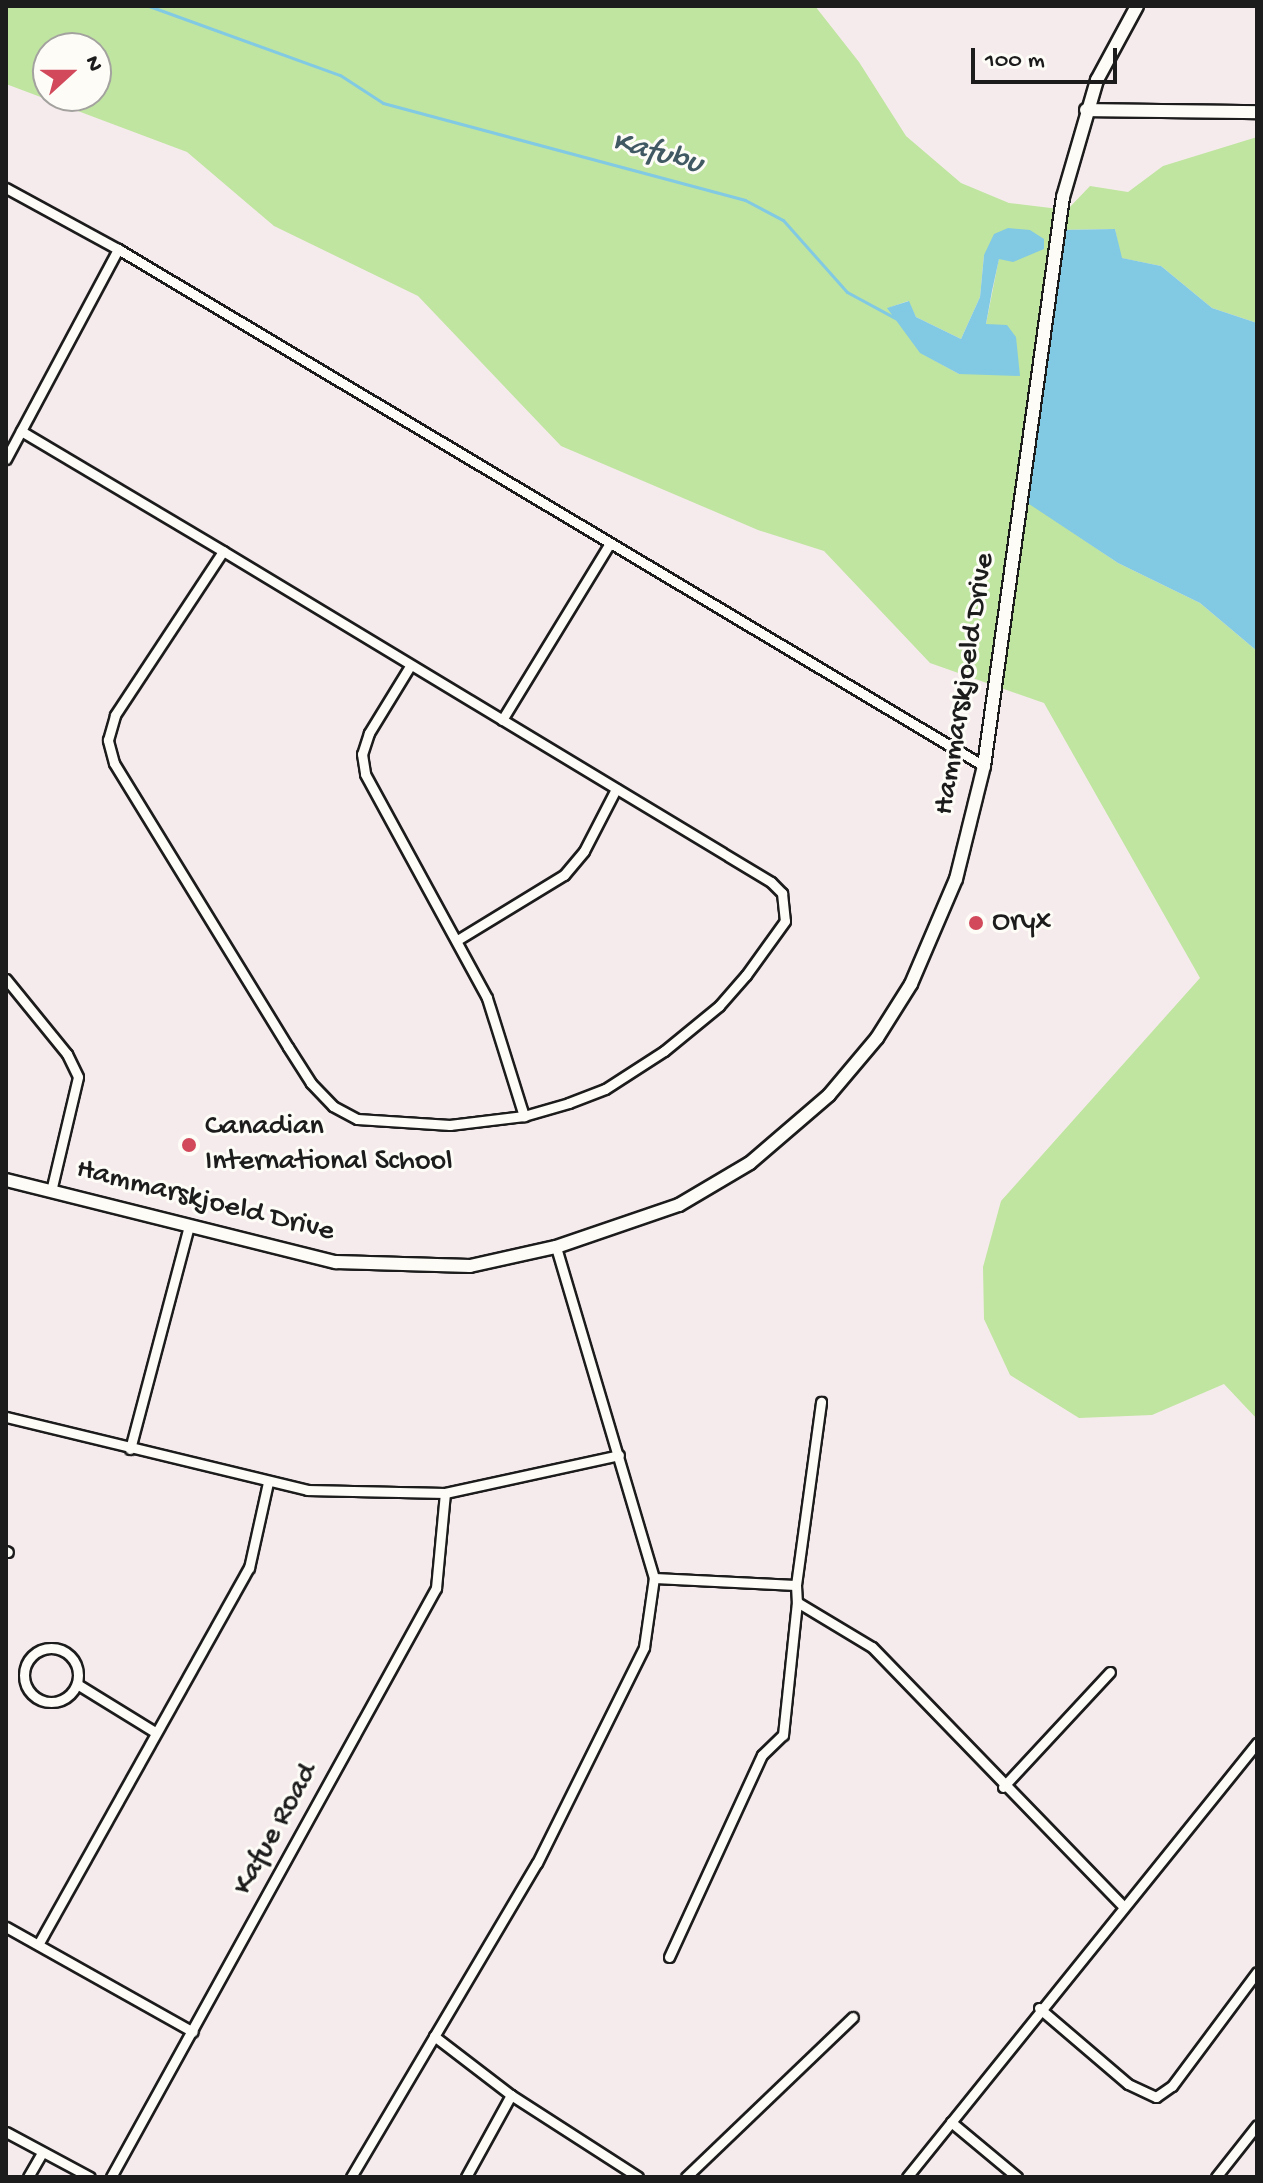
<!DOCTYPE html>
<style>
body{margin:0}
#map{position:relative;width:1263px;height:2183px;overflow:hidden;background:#f6ebec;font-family:"Gochi Hand",sans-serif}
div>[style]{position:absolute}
.green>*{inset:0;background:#bfe5a0}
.water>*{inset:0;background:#82c9e3}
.stream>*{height:3px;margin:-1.5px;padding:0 1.5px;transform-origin:1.5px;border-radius:1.5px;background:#82c9e3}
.roads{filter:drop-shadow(2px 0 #1c1c1c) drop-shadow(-2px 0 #1c1c1c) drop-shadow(0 2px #1c1c1c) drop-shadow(0 -2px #1c1c1c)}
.street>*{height:9px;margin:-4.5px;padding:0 4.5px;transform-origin:4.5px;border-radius:4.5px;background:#fdfcf7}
.street>.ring{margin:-4.5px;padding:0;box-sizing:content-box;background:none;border:9px solid #fdfcf7;border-radius:50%}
.secondary>*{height:12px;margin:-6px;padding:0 6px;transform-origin:6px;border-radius:6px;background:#fdfcf7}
.dots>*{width:22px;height:22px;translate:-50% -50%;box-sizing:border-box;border:4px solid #fdfcf7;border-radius:50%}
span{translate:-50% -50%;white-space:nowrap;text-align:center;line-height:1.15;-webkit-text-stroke:6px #fdfcf7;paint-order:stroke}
.street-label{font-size:30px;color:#1c1c1c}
.poi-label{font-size:30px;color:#1c1c1c}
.left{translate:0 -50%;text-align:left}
.water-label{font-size:32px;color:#405962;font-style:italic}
.frame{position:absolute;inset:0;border:8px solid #1c1c1c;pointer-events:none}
.north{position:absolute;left:32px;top:32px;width:80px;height:80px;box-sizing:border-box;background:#fdfcf7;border:2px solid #a3a29f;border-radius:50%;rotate:69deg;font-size:22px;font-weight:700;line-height:32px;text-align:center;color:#1c1c1c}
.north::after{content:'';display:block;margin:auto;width:28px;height:36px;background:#d1495b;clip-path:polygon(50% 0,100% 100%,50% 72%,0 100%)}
.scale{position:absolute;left:971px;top:48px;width:146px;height:36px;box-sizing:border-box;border:4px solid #1c1c1c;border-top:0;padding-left:10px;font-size:24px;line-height:28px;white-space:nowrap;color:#1c1c1c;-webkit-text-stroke:6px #fdfcf7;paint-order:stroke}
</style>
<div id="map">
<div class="green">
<i style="clip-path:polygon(evenodd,6px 6px,815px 6px,859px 62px,906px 136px,961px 183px,1009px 203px,1067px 210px,1090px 186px,1128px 192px,1163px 166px,1257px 137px,1257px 323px,1212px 308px,1161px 266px,1121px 258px,1115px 229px,1058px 230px,1020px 497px,1118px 563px,1200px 603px,1257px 651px,1257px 1419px,1224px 1384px,1152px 1415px,1079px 1418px,1010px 1375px,984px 1319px,983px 1267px,1001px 1201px,1200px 978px,1044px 703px,930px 663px,824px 551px,758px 530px,561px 446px,418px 296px,274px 226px,187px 152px,6px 84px,6px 6px,48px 48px,96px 48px,96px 96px,48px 96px,48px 48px,6px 6px,1043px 249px,999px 258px,986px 324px,959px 374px,921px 353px,888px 308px,908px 301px,916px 317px,961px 339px,980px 297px,984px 255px,1043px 249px)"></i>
</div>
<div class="water">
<i style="clip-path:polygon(1008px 228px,1030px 230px,1044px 239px,1044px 249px,1013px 262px,999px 259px,992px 291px,986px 324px,1007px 325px,1016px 337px,1020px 376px,959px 374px,920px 353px,887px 308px,909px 301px,916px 317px,961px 339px,980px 297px,984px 255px,994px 234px)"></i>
<i style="clip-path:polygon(1115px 229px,1122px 258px,1161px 266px,1212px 308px,1257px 323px,1257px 651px,1200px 603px,1118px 563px,1020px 498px,1058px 230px)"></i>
</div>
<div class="stream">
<i style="left:149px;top:6px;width:203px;rotate:19.9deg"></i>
<i style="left:340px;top:75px;width:51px;rotate:33.1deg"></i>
<i style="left:383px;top:103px;width:375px;rotate:15deg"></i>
<i style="left:745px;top:200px;width:43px;rotate:27.8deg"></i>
<i style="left:783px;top:220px;width:96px;rotate:48.4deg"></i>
<i style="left:847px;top:292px;width:57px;rotate:28.4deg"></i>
</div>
<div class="roads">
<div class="street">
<i style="left:6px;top:188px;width:128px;rotate:28.6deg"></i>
<i style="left:118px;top:249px;width:1009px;rotate:30.84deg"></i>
<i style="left:21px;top:431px;width:235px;rotate:30.7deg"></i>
<i style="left:223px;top:551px;width:640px;rotate:31.13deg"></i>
<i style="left:771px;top:882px;width:16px;rotate:45deg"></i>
<i style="left:782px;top:893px;width:28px;rotate:84deg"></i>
<i style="left:785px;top:921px;width:67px;rotate:125.8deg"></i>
<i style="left:746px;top:975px;width:41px;rotate:131.1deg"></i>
<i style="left:719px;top:1006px;width:71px;rotate:140.7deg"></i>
<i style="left:664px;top:1051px;width:70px;rotate:147.2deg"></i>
<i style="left:605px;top:1089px;width:39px;rotate:159deg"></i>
<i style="left:569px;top:1103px;width:47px;rotate:163.9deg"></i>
<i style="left:524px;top:1116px;width:75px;rotate:173.1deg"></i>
<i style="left:450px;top:1125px;width:93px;rotate:-176.3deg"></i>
<i style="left:357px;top:1119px;width:27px;rotate:-152deg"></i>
<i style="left:333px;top:1106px;width:32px;rotate:-134deg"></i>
<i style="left:311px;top:1083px;width:43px;rotate:-122.6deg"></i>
<i style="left:288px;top:1047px;width:333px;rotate:-121.5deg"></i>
<i style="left:114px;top:763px;width:24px;rotate:-105deg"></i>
<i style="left:108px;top:740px;width:26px;rotate:-74deg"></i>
<i style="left:115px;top:715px;width:196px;rotate:-56.6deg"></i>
<i style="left:6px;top:459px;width:238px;rotate:-61.9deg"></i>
<i style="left:410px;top:666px;width:79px;rotate:121.5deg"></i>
<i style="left:369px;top:733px;width:22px;rotate:108deg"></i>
<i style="left:362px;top:754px;width:20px;rotate:81deg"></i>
<i style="left:365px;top:774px;width:255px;rotate:61.4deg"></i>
<i style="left:487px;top:998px;width:124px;rotate:72.6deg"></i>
<i style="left:502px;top:720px;width:205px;rotate:-58.6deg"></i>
<i style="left:459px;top:939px;width:123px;rotate:-31.4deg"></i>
<i style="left:564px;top:875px;width:31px;rotate:-50deg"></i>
<i style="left:584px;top:851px;width:70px;rotate:-62.7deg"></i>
<i style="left:6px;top:979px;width:97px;rotate:50.9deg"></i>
<i style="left:67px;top:1054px;width:25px;rotate:64deg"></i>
<i style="left:78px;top:1077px;width:117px;rotate:103.3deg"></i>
<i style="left:6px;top:1417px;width:310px;rotate:13.6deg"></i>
<i style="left:307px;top:1490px;width:138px;rotate:1.2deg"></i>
<i style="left:445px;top:1493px;width:178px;rotate:-12.3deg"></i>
<i style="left:130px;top:1449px;width:231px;rotate:-75.2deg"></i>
<i style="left:6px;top:1551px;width:2px;rotate:27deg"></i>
<i style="left:654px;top:1578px;width:142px;rotate:2.8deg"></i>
<i style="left:796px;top:1585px;width:185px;rotate:-82.2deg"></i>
<i style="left:796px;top:1585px;width:17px;rotate:87deg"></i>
<i style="left:797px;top:1602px;width:87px;rotate:31deg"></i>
<i style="left:872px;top:1647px;width:361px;rotate:45.9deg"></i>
<i class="ring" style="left:24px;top:1648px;width:45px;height:45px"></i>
<i style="left:77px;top:1684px;width:92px;rotate:31.6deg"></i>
<i style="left:1003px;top:1787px;width:157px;rotate:-47.1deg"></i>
<i style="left:6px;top:1927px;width:214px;rotate:29.3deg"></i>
<i style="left:39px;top:1943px;width:430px;rotate:-60.8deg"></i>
<i style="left:249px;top:1568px;width:88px;rotate:-77.5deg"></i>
<i style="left:669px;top:1957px;width:222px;rotate:-65.3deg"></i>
<i style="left:762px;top:1755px;width:29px;rotate:-44deg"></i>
<i style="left:783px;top:1735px;width:134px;rotate:-84deg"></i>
<i style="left:1039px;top:2008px;width:117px;rotate:40.5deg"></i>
<i style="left:1128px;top:2084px;width:31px;rotate:25deg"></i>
<i style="left:1156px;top:2097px;width:19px;rotate:-35deg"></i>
<i style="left:1172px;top:2086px;width:142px;rotate:-53.3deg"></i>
<i style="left:434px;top:2036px;width:97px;rotate:37.5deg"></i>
<i style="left:511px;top:2095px;width:94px;rotate:118.8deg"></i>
<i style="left:511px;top:2095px;width:151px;rotate:32.8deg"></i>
<i style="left:951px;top:2122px;width:86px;rotate:39.8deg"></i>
<i style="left:6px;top:2132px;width:95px;rotate:28.2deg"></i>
<i style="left:28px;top:2177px;width:28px;rotate:-60deg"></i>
<i style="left:111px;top:2177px;width:673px;rotate:-61.11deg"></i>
<i style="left:436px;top:1588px;width:95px;rotate:-84.6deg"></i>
<i style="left:351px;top:2177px;width:365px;rotate:-59.4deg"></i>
<i style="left:537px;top:1863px;width:241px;rotate:-63.6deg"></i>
<i style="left:644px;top:1647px;width:70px;rotate:-81.8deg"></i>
<i style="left:654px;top:1578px;width:345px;rotate:-106.5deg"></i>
<i style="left:686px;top:2177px;width:231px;rotate:-43.8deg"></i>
<i style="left:907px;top:2177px;width:558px;rotate:-51.12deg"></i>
<i style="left:1216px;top:2177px;width:66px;rotate:-51.7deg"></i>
</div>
<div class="secondary">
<i style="left:1086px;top:110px;width:171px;rotate:0.7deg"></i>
<i style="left:6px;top:1180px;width:340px;rotate:14deg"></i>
<i style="left:336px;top:1262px;width:134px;rotate:1.7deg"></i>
<i style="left:470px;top:1266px;width:88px;rotate:-12.5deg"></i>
<i style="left:556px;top:1247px;width:130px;rotate:-18.9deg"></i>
<i style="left:679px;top:1205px;width:82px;rotate:-30.6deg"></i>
<i style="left:750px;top:1163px;width:104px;rotate:-40.7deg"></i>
<i style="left:829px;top:1095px;width:75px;rotate:-49.9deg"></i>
<i style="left:877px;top:1038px;width:64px;rotate:-57.8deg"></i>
<i style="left:911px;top:984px;width:114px;rotate:-66.8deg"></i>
<i style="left:956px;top:879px;width:116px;rotate:-76.1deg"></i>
<i style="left:984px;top:766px;width:574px;rotate:-82.1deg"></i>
<i style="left:1063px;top:197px;width:122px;rotate:-73.8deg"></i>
<i style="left:1097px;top:80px;width:84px;rotate:-61.6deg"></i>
</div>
</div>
<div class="dots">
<i style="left:976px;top:923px;background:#d1495b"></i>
<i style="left:189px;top:1145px;background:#d1495b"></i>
</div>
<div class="street-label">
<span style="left:966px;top:684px;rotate:-81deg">Hammarskjoeld Drive</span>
<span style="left:205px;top:1202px;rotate:14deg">Hammarskjoeld Drive</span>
<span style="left:277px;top:1830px;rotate:-61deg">Kafue Road</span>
</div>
<div class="poi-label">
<span class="left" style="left:992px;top:923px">Oryx</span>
<span class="left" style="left:205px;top:1145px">Canadian<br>International School</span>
</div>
<div class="water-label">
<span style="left:657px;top:154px;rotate:15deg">Kafubu</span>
</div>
<div class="frame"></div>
<div class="north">N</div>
<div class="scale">100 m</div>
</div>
